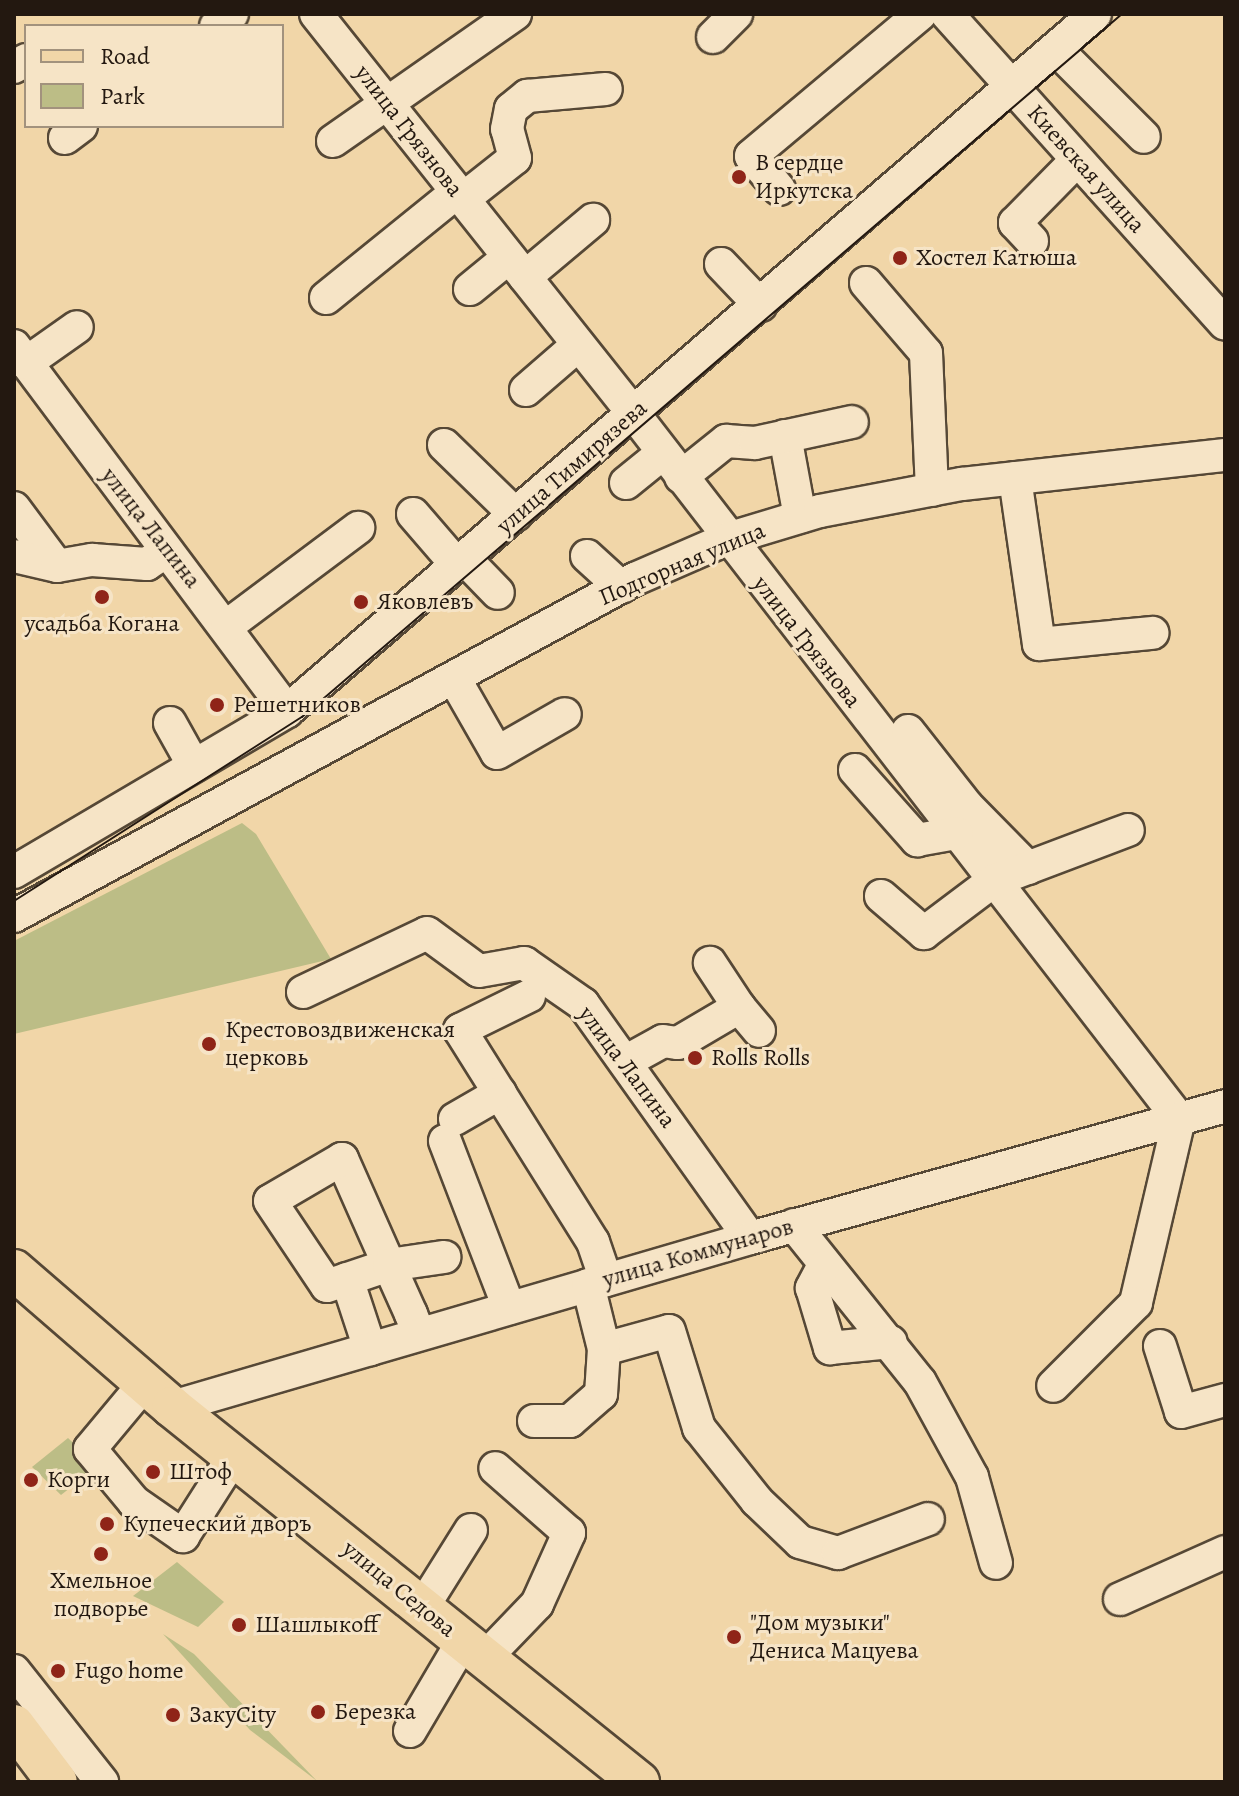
<!DOCTYPE html>
<meta charset="utf-8">
<style>
body{margin:0}
#map{position:relative;width:1239px;height:1796px;overflow:hidden;background:#f1d6a8;font-family:Alegreya,serif}
div>[style]{position:absolute}
.green>*{inset:0;background:#bcbd86}
.roads{filter:drop-shadow(2px 0 #564836) drop-shadow(-2px 0 #564836) drop-shadow(0 2px #564836) drop-shadow(0 -2px #564836)}
.minor>*{height:32px;margin:-16px;padding:0 16px;transform-origin:16px;border-radius:16px;background:#f6e4c6}
.major>*{height:40px;margin:-20px;padding:0 20px;transform-origin:20px;border-radius:20px;background:#f1d6a8}
.tram>*{height:2px;margin:-1px;padding:0 1px;transform-origin:1px;border-radius:1px;background:#231810}
.dots>*{width:22px;height:22px;translate:-50% -50%;box-sizing:border-box;border:4px solid #f6e4c6;border-radius:50%}
span{translate:-50% -50%;white-space:nowrap;text-align:center;line-height:1.15;-webkit-text-stroke:6px #f6e4c6;paint-order:stroke}
.street-label{font-size:24px;color:#231810}
.poi-label{font-size:24px;color:#231810}
.left{translate:0 -50%;text-align:left}
.frame{position:absolute;inset:0;border:16px solid #231810;pointer-events:none}
.legend{position:absolute;left:24px;top:24px;width:260px;height:104px;box-sizing:border-box;background:#f6e4c6;border:2px solid #a2927d;margin:0;padding:10px 14px;list-style:none;font-size:24px;color:#231810}
.legend li{display:flex;align-items:center;gap:16px;height:40px}
.legend b{width:40px;border:2px solid #a2927d}
</style>
<div id="map">
<div class="green">
<i style="clip-path:polygon(242px 823px,256px 834px,331px 959px,14px 1034px,14px 941px)"></i>
<i style="clip-path:polygon(68px 1438px,98px 1466px,61px 1495px,32px 1467px)"></i>
<i style="clip-path:polygon(177px 1562px,224px 1602px,198px 1627px,133px 1596px)"></i>
<i style="clip-path:polygon(163px 1634px,194px 1654px,317px 1781px,250px 1730px)"></i>
</div>
<div class="roads">
<div class="minor">
<i style="left:316px;top:14px;width:511px;rotate:51.52deg"></i>
<i style="left:634px;top:414px;width:891px;rotate:52.29deg"></i>
<i style="left:1179px;top:1119px;width:189px;rotate:103.2deg"></i>
<i style="left:1136px;top:1303px;width:117px;rotate:135deg"></i>
<i style="left:947px;top:14px;width:416px;rotate:48.1deg"></i>
<i style="left:216px;top:26px;width:20px;rotate:-37deg"></i>
<i style="left:713px;top:37px;width:33px;rotate:-45deg"></i>
<i style="left:1056px;top:49px;width:124px;rotate:45deg"></i>
<i style="left:14px;top:67px;width:14px;rotate:-30deg"></i>
<i style="left:65px;top:138px;width:20px;rotate:-37deg"></i>
<i style="left:333px;top:141px;width:222px;rotate:-34.9deg"></i>
<i style="left:779px;top:189px;width:43px;rotate:-130.3deg"></i>
<i style="left:751px;top:156px;width:221px;rotate:-40deg"></i>
<i style="left:463px;top:199px;width:66px;rotate:-38.3deg"></i>
<i style="left:515px;top:158px;width:30px;rotate:-105deg"></i>
<i style="left:507px;top:129px;width:20px;rotate:-79deg"></i>
<i style="left:511px;top:109px;width:21px;rotate:-39deg"></i>
<i style="left:527px;top:96px;width:79px;rotate:-5.1deg"></i>
<i style="left:1032px;top:241px;width:25px;rotate:-133deg"></i>
<i style="left:1015px;top:223px;width:88px;rotate:-45.5deg"></i>
<i style="left:721px;top:264px;width:57px;rotate:46.4deg"></i>
<i style="left:525px;top:277px;width:89px;rotate:-40deg"></i>
<i style="left:866px;top:283px;width:92px;rotate:49.4deg"></i>
<i style="left:926px;top:353px;width:137px;rotate:87.5deg"></i>
<i style="left:470px;top:289px;width:50px;rotate:-39.4deg"></i>
<i style="left:326px;top:298px;width:169px;rotate:-39deg"></i>
<i style="left:14px;top:346px;width:456px;rotate:53.2deg"></i>
<i style="left:26px;top:363px;width:62px;rotate:-35.2deg"></i>
<i style="left:526px;top:390px;width:69px;rotate:-40.9deg"></i>
<i style="left:785px;top:436px;width:82px;rotate:79.5deg"></i>
<i style="left:444px;top:445px;width:100px;rotate:44.2deg"></i>
<i style="left:681px;top:477px;width:58px;rotate:-38.7deg"></i>
<i style="left:726px;top:441px;width:29px;rotate:4deg"></i>
<i style="left:755px;top:443px;width:99px;rotate:-12.2deg"></i>
<i style="left:1015px;top:478px;width:168px;rotate:81.8deg"></i>
<i style="left:1039px;top:644px;width:114px;rotate:-5.6deg"></i>
<i style="left:626px;top:483px;width:48px;rotate:-39deg"></i>
<i style="left:14px;top:508px;width:72px;rotate:53.4deg"></i>
<i style="left:413px;top:514px;width:67px;rotate:49.2deg"></i>
<i style="left:14px;top:556px;width:44px;rotate:13.1deg"></i>
<i style="left:57px;top:566px;width:36px;rotate:-10deg"></i>
<i style="left:92px;top:560px;width:55px;rotate:4.2deg"></i>
<i style="left:147px;top:564px;width:23px;rotate:-34deg"></i>
<i style="left:587px;top:556px;width:46px;rotate:42.4deg"></i>
<i style="left:465px;top:559px;width:47px;rotate:45.9deg"></i>
<i style="left:227px;top:626px;width:164px;rotate:-36.8deg"></i>
<i style="left:454px;top:678px;width:86px;rotate:60.2deg"></i>
<i style="left:497px;top:753px;width:78px;rotate:-29.8deg"></i>
<i style="left:170px;top:723px;width:49px;rotate:60.8deg"></i>
<i style="left:908px;top:731px;width:95px;rotate:51.8deg"></i>
<i style="left:967px;top:806px;width:87px;rotate:45.5deg"></i>
<i style="left:855px;top:770px;width:94px;rotate:48.5deg"></i>
<i style="left:917px;top:840px;width:40px;rotate:-10deg"></i>
<i style="left:14px;top:872px;width:317px;rotate:-30.5deg"></i>
<i style="left:287px;top:711px;width:1067px;rotate:-40.78deg"></i>
<i style="left:881px;top:896px;width:57px;rotate:40.7deg"></i>
<i style="left:924px;top:933px;width:86px;rotate:-37deg"></i>
<i style="left:993px;top:881px;width:144px;rotate:-20.7deg"></i>
<i style="left:14px;top:916px;width:707px;rotate:-28.49deg"></i>
<i style="left:635px;top:579px;width:100px;rotate:-23.5deg"></i>
<i style="left:727px;top:539px;width:97px;rotate:-16.8deg"></i>
<i style="left:820px;top:511px;width:145px;rotate:-10.8deg"></i>
<i style="left:962px;top:484px;width:265px;rotate:-6.3deg"></i>
<i style="left:303px;top:992px;width:137px;rotate:-25.4deg"></i>
<i style="left:427px;top:933px;width:64px;rotate:36.2deg"></i>
<i style="left:479px;top:971px;width:46px;rotate:-10.1deg"></i>
<i style="left:524px;top:963px;width:72px;rotate:34.8deg"></i>
<i style="left:583px;top:1004px;width:287px;rotate:54.5deg"></i>
<i style="left:529px;top:996px;width:77px;rotate:153.8deg"></i>
<i style="left:460px;top:1030px;width:250px;rotate:57.9deg"></i>
<i style="left:593px;top:1242px;width:40px;rotate:71.1deg"></i>
<i style="left:739px;top:1007px;width:31px;rotate:50deg"></i>
<i style="left:625px;top:1062px;width:43px;rotate:-28.9deg"></i>
<i style="left:663px;top:1041px;width:15px;rotate:8deg"></i>
<i style="left:678px;top:1043px;width:71px;rotate:-30.5deg"></i>
<i style="left:739px;top:1007px;width:53px;rotate:-123.4deg"></i>
<i style="left:455px;top:1119px;width:52px;rotate:-30deg"></i>
<i style="left:445px;top:1141px;width:179px;rotate:69deg"></i>
<i style="left:794px;top:1225px;width:201px;rotate:51.3deg"></i>
<i style="left:920px;top:1382px;width:108px;rotate:61.3deg"></i>
<i style="left:972px;top:1477px;width:89px;rotate:74.4deg"></i>
<i style="left:823px;top:1267px;width:24px;rotate:118deg"></i>
<i style="left:812px;top:1288px;width:63px;rotate:73.3deg"></i>
<i style="left:830px;top:1348px;width:61px;rotate:-5.6deg"></i>
<i style="left:347px;top:1279px;width:74px;rotate:71.8deg"></i>
<i style="left:419px;top:1334px;width:22px;rotate:-112deg"></i>
<i style="left:411px;top:1314px;width:54px;rotate:-114.2deg"></i>
<i style="left:389px;top:1265px;width:116px;rotate:-113.9deg"></i>
<i style="left:342px;top:1159px;width:83px;rotate:149.7deg"></i>
<i style="left:270px;top:1201px;width:102px;rotate:56.2deg"></i>
<i style="left:327px;top:1286px;width:65px;rotate:-18.7deg"></i>
<i style="left:389px;top:1265px;width:56px;rotate:-8.3deg"></i>
<i style="left:1160px;top:1346px;width:69px;rotate:72.3deg"></i>
<i style="left:1181px;top:1412px;width:46px;rotate:-15.3deg"></i>
<i style="left:604px;top:1349px;width:67px;rotate:-15.5deg"></i>
<i style="left:669px;top:1331px;width:102px;rotate:72.8deg"></i>
<i style="left:699px;top:1428px;width:93px;rotate:51.5deg"></i>
<i style="left:757px;top:1501px;width:59px;rotate:43.6deg"></i>
<i style="left:800px;top:1542px;width:40px;rotate:16deg"></i>
<i style="left:838px;top:1553px;width:96px;rotate:-20.7deg"></i>
<i style="left:145px;top:1383px;width:86px;rotate:129.8deg"></i>
<i style="left:90px;top:1449px;width:69px;rotate:50.3deg"></i>
<i style="left:134px;top:1502px;width:60px;rotate:34.8deg"></i>
<i style="left:183px;top:1536px;width:95px;rotate:-57.5deg"></i>
<i style="left:172px;top:1407px;width:602px;rotate:-16.3deg"></i>
<i style="left:750px;top:1238px;width:493px;rotate:-15.5deg"></i>
<i style="left:534px;top:1421px;width:36px"></i>
<i style="left:570px;top:1421px;width:41px;rotate:-41.1deg"></i>
<i style="left:601px;top:1394px;width:45px;rotate:-86.2deg"></i>
<i style="left:604px;top:1349px;width:66px;rotate:-104deg"></i>
<i style="left:1120px;top:1599px;width:115px;rotate:-24.1deg"></i>
<i style="left:422px;top:1608px;width:92px;rotate:-57.9deg"></i>
<i style="left:485px;top:1658px;width:75px;rotate:-46.1deg"></i>
<i style="left:537px;top:1604px;width:78px;rotate:-65.7deg"></i>
<i style="left:569px;top:1533px;width:98px;rotate:-138.7deg"></i>
<i style="left:14px;top:1671px;width:142px;rotate:51.6deg"></i>
<i style="left:410px;top:1731px;width:104px;rotate:-59.5deg"></i>
</div>
<div class="major">
<i style="left:14px;top:1270px;width:209px;rotate:40.9deg"></i>
<i style="left:172px;top:1407px;width:599px;rotate:38.76deg"></i>
<i style="left:14px;top:1725px;width:71px;rotate:53deg"></i>
</div>
</div>
<div class="tram">
<i style="left:14px;top:901px;width:342px;rotate:-32.6deg"></i>
<i style="left:302px;top:717px;width:1080px;rotate:-40.61deg"></i>
</div>
<div class="dots">
<i style="left:739px;top:177px;background:#8f2418"></i>
<i style="left:900px;top:258px;background:#8f2418"></i>
<i style="left:102px;top:597px;background:#8f2418"></i>
<i style="left:361px;top:602px;background:#8f2418"></i>
<i style="left:217px;top:705px;background:#8f2418"></i>
<i style="left:209px;top:1044px;background:#8f2418"></i>
<i style="left:695px;top:1058px;background:#8f2418"></i>
<i style="left:153px;top:1472px;background:#8f2418"></i>
<i style="left:31px;top:1480px;background:#8f2418"></i>
<i style="left:107px;top:1524px;background:#8f2418"></i>
<i style="left:101px;top:1554px;background:#8f2418"></i>
<i style="left:239px;top:1625px;background:#8f2418"></i>
<i style="left:734px;top:1637px;background:#8f2418"></i>
<i style="left:58px;top:1671px;background:#8f2418"></i>
<i style="left:318px;top:1712px;background:#8f2418"></i>
<i style="left:173px;top:1715px;background:#8f2418"></i>
</div>
<div class="street-label">
<span style="left:409px;top:131px;rotate:52deg">улица Грязнова</span>
<span style="left:1086px;top:169px;rotate:48deg">Киевская улица</span>
<span style="left:572px;top:467px;rotate:-41deg">улица Тимирязева</span>
<span style="left:151px;top:528px;rotate:52deg">улица Лапина</span>
<span style="left:682px;top:564px;rotate:-23deg">Подгорная улица</span>
<span style="left:807px;top:642px;rotate:52deg">улица Грязнова</span>
<span style="left:627px;top:1067px;rotate:53deg">улица Лапина</span>
<span style="left:698px;top:1253px;rotate:-16deg">улица Коммунаров</span>
<span style="left:399px;top:1589px;rotate:39deg">улица Седова</span>
</div>
<div class="poi-label">
<span class="left" style="left:755px;top:177px">В сердце<br>Иркутска</span>
<span class="left" style="left:916px;top:258px">Хостел Катюша</span>
<span class="left" style="left:377px;top:602px">Яковлевъ</span>
<span style="left:102px;top:624px">усадьба Когана</span>
<span class="left" style="left:233px;top:705px">Решетников</span>
<span class="left" style="left:225px;top:1044px">Крестовоздвиженская<br>церковь</span>
<span class="left" style="left:711px;top:1058px">Rolls Rolls</span>
<span class="left" style="left:169px;top:1472px">Штоф</span>
<span class="left" style="left:47px;top:1480px">Корги</span>
<span class="left" style="left:123px;top:1524px">Купеческий дворъ</span>
<span style="left:101px;top:1595px">Хмельное<br>подворье</span>
<span class="left" style="left:750px;top:1637px">"Дом музыки"<br>Дениса Мацуева</span>
<span class="left" style="left:255px;top:1625px">Шашлыкoff</span>
<span class="left" style="left:74px;top:1671px">Fugo home</span>
<span class="left" style="left:334px;top:1712px">Березка</span>
<span class="left" style="left:189px;top:1715px">ЗакуCity</span>
</div>
<div class="frame"></div>
<ul class="legend">
<li><b style="height:10px;background:#f1d6a8"></b>Road</li>
<li><b style="height:22px;background:#bcbd86"></b>Park</li>
</ul>
</div>
